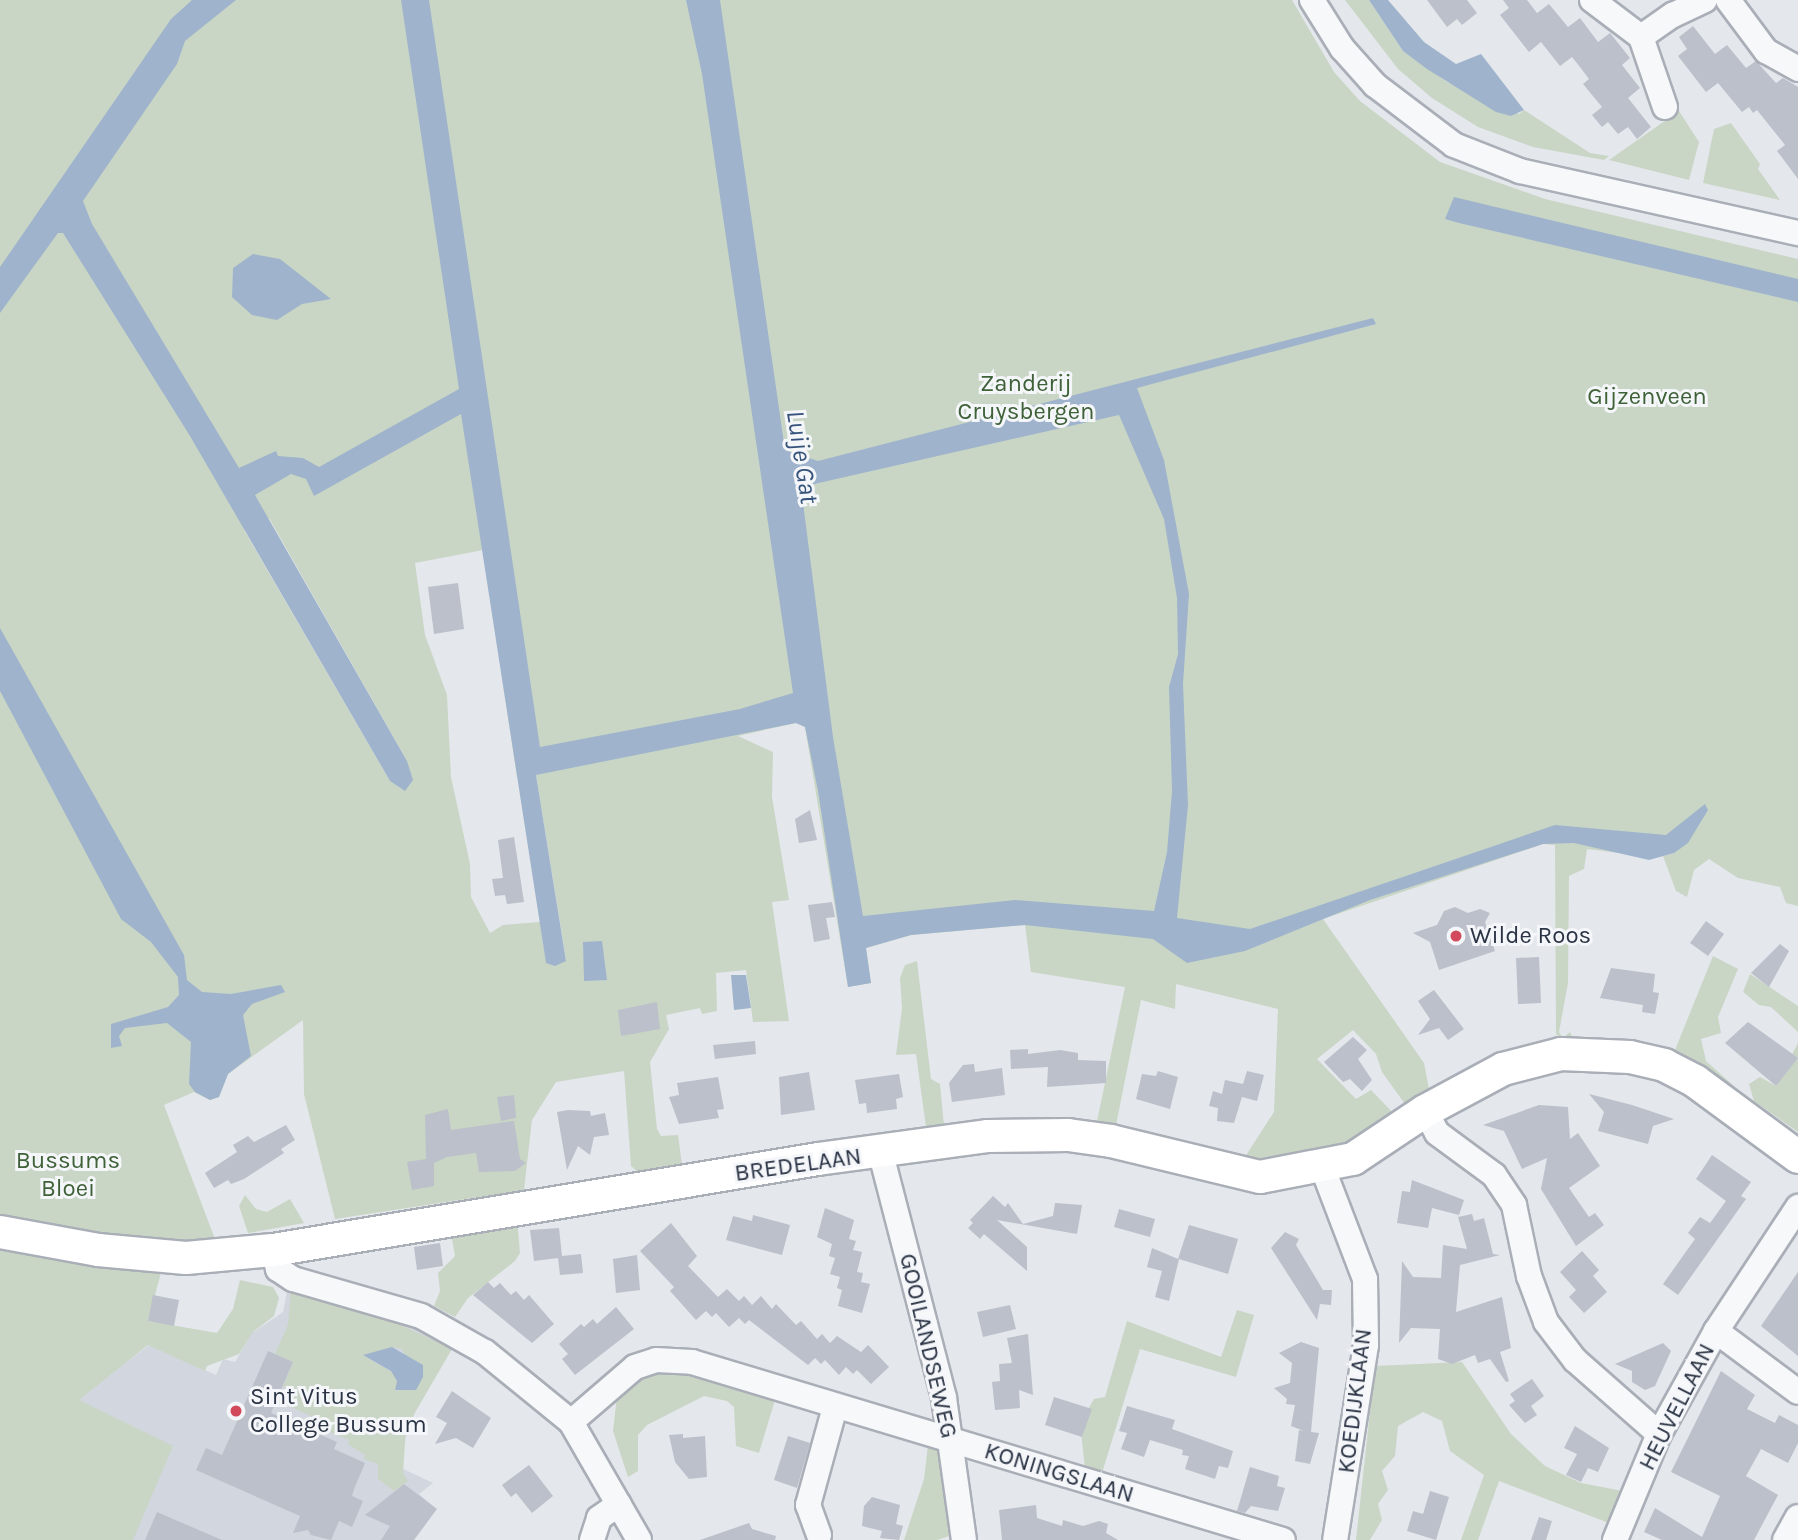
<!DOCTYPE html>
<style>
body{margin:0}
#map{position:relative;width:1798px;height:1540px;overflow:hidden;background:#e4e7ec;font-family:Karla,sans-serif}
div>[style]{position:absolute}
.built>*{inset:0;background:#d2d6de}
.green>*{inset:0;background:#c9d6c5}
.water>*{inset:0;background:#9fb4cc}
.building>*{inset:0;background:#bbc0ca}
.roads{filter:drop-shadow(2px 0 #a9aeb7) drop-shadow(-2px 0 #a9aeb7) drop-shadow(0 2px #a9aeb7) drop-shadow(0 -2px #a9aeb7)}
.minor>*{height:24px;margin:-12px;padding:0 12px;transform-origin:12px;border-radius:12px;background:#f7f8fa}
.major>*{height:32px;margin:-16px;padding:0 16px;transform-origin:16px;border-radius:16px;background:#fff}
.dots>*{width:19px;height:19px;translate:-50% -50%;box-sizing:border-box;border:4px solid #f4f6f9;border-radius:50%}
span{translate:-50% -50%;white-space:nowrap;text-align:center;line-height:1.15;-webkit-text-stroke:6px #f4f6f9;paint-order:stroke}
.park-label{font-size:24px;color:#3f6138}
.poi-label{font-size:24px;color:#2b3445}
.left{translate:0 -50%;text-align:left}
.street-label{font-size:24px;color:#2b3445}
.water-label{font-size:26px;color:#34527a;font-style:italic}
</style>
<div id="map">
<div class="built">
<i style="clip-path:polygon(287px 1291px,444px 1336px,395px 1465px,433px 1483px,419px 1494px,435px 1508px,408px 1540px,0 1540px,0 1459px,149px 1345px,216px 1375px,223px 1359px,235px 1362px,252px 1333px,283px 1312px)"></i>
</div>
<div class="green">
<i style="clip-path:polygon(evenodd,0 0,1292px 0,1334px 72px,1360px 101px,1440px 162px,1545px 199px,1798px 259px,1798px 906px,1786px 903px,1780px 887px,1738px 878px,1709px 859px,1694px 870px,1687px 897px,1676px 891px,1663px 856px,1674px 853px,1664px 847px,1619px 853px,1587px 849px,1584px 869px,1569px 876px,1568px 983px,1559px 1032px,1563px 1038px,1570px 1032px,1574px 1041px,1567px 1043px,1556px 1034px,1555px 845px,1543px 844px,1323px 919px,1424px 1063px,1429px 1089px,1405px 1104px,1382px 1072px,1376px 1054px,1353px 1030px,1317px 1059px,1356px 1099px,1371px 1090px,1395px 1115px,1355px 1144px,1291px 1164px,1243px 1160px,1274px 1112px,1278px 1009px,1176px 984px,1175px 1009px,1141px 1000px,1115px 1130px,1096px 1126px,1125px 987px,1031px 972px,1025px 925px,911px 935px,866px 948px,871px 983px,848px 987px,805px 727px,796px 723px,738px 736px,773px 752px,772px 797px,789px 900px,772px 902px,789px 1021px,753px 1022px,746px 970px,716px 973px,717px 1011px,702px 1014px,700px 1008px,666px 1015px,669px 1029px,650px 1062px,657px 1129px,661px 1136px,678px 1135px,682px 1165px,638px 1172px,631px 1166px,624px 1071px,556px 1082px,532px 1120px,524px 1190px,335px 1219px,304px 1094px,303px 1020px,228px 1074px,219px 1097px,210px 1100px,194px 1092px,164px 1105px,215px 1239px,198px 1242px,162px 1269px,148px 1321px,217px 1333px,233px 1309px,240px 1280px,273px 1287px,279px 1298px,274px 1316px,253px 1332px,239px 1354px,207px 1366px,205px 1371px,148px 1345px,79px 1400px,173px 1446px,133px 1540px,0 1540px,0 0,269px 518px,407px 761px,406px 790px,390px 781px,244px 530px,269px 518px,0 0,483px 550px,517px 777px,536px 775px,566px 960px,546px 962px,540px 922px,503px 925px,490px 933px,471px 897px,470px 864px,451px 777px,447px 695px,425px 635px,415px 563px,483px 550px)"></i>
<i style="clip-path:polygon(1345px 0,1369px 0,1403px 51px,1447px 82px,1519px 114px,1524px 110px,1590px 153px,1609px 156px,1604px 160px,1533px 147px,1478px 127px,1432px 98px,1398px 69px)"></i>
<i style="clip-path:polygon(1679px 111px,1699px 142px,1689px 180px,1609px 160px)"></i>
<i style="clip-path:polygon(1731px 123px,1760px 164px,1758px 169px,1780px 200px,1703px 183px,1714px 129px)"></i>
<i style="clip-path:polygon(1713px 956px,1738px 969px,1718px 1017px,1721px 1033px,1701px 1039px,1706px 1061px,1735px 1087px,1685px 1062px,1675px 1050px)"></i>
<i style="clip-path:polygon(917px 961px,931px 1079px,940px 1084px,944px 1126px,926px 1127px,916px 1054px,896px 1055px,902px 1008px,900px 978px,905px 965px)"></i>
<i style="clip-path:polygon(1750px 974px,1798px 1006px,1798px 1032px,1771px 1007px,1759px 1005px,1743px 992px)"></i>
<i style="clip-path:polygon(1798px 1043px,1798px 1132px,1754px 1101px,1749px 1084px,1760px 1077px,1776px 1086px)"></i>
<i style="clip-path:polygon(245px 1195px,256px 1209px,267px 1212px,290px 1199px,304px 1223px,248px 1233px,239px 1206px)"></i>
<i style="clip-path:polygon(517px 1218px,520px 1253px,515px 1261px,468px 1298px,455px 1317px,434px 1306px,440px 1291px,438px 1273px,455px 1256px,450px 1227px)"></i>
<i style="clip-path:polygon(evenodd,291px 1290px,386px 1318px,452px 1349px,406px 1428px,403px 1473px,408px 1481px,394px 1491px,378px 1479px,378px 1464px,364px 1459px,365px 1455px,348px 1444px,349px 1440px,325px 1430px,328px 1424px,277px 1400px,286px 1400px,291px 1391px,283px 1387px,293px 1362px,275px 1354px,288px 1325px,291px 1290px,392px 1347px,402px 1349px,417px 1385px,396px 1391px,397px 1381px,391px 1371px,367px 1358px,392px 1347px)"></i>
<i style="clip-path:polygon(1237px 1310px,1254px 1315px,1236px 1377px,1140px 1349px,1102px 1473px,1085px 1468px,1080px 1423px,1094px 1399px,1105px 1397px,1127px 1321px,1221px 1357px)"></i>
<i style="clip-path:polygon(1462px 1362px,1511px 1434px,1545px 1466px,1581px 1483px,1628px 1492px,1614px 1525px,1499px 1481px,1478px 1540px,1461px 1540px,1484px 1475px,1450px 1451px,1442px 1421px,1423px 1412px,1398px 1426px,1395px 1456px,1382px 1471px,1388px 1490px,1378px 1504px,1382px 1520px,1370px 1540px,1356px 1540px,1375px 1366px)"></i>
<i style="clip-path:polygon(663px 1369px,775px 1400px,759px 1453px,736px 1446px,734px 1407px,727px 1401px,704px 1396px,647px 1425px,638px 1435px,638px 1471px,628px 1477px,613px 1431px,617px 1396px,632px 1379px)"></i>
<i style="clip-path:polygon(928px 1445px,943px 1453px,959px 1533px,937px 1540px,904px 1540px,924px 1479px)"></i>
</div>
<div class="water">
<i style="clip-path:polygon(evenodd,192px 0,236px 0,185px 41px,177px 64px,83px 201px,92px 224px,239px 468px,276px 451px,278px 456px,303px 458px,319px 467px,459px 389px,401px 0,429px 0,540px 747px,740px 709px,793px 693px,702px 74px,686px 0,720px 0,785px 450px,818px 461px,1373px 318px,1376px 324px,1137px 388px,1164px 460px,1189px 594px,1183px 684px,1188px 805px,1177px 918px,1250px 929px,1555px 825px,1666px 835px,1705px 804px,1708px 810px,1688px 843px,1674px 853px,1649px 860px,1574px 843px,1543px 844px,1370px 900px,1245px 951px,1187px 963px,1153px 939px,1025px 925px,911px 935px,866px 948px,871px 983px,848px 987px,818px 791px,805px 727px,796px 723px,536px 775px,566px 961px,555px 966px,546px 963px,461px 414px,314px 496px,306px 479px,291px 474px,255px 495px,407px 761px,413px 780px,405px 791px,390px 781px,190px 436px,63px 233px,58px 233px,0 313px,0 267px,171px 19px,192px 0,1119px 415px,1164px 519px,1177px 598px,1178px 654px,1169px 687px,1172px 791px,1167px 852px,1154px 911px,1015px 900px,863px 916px,833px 737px,801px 487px,1119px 415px)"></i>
<i style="clip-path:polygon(1369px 0,1388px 0,1424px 42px,1456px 64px,1481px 54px,1524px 110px,1511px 116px,1496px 112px,1427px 69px,1403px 51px)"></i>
<i style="clip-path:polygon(1454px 197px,1798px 279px,1798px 302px,1459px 223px,1445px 219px)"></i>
<i style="clip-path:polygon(253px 254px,280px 259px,331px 299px,302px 304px,277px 320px,252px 315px,232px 297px,233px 268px)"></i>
<i style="clip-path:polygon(0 628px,184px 955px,187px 980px,202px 992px,231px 994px,281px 985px,285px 992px,252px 1004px,243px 1015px,251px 1056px,228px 1074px,219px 1097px,210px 1100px,195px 1092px,189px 1084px,191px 1042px,167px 1023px,125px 1028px,119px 1036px,122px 1046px,111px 1048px,111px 1024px,168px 1007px,179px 995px,178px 977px,151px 942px,121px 919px,0 691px)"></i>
<i style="clip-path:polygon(602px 941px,607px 980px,584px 981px,583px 942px)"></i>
<i style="clip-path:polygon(731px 975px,746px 975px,751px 1008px,734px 1010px)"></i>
<i style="clip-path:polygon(392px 1347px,423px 1365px,423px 1377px,416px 1390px,395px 1390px,397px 1381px,391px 1371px,363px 1355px)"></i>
</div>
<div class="building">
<i style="clip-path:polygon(1427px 0,1467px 0,1477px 13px,1462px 25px,1457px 19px,1447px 27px)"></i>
<i style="clip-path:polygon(1503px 0,1527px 0,1537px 13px,1549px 4px,1568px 27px,1580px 18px,1598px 42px,1610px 33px,1630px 58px,1622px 65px,1640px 88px,1628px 98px,1651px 127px,1637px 139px,1628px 127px,1618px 134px,1608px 122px,1602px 127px,1592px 115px,1602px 107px,1583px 84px,1589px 79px,1580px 67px,1572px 57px,1560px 66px,1541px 42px,1529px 52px,1500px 15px,1509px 8px)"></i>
<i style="clip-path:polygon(1693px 26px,1715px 54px,1727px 45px,1746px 68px,1756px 61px,1776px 83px,1783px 78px,1798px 87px,1798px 179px,1777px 151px,1785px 145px,1757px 110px,1753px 113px,1749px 107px,1742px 112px,1718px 83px,1706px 92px,1678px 56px,1687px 49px,1679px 37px)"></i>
<i style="clip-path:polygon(458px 583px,464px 629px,434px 634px,428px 587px)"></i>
<i style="clip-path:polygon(810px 810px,817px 840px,799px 843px,795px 819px)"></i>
<i style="clip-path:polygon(514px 837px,524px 902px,507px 904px,505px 895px,495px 896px,492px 879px,503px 878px,498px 840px)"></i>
<i style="clip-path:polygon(832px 902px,835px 917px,826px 918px,830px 939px,814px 942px,808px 905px)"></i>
<i style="clip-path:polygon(1455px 907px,1468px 913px,1480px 909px,1490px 913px,1485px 922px,1495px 951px,1439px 970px,1430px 942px,1413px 933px,1437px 925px,1444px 911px)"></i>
<i style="clip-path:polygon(1706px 921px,1724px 934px,1708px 956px,1690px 943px)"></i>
<i style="clip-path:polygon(1780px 944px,1789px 951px,1769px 987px,1751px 973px)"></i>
<i style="clip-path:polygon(1539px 957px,1541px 1003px,1518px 1004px,1516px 958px)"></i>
<i style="clip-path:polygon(1611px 968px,1655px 974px,1653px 992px,1659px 993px,1655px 1014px,1642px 1012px,1643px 1005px,1600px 998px)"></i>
<i style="clip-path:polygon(1434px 990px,1464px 1029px,1448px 1040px,1439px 1028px,1418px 1035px,1430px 1019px,1418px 1001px)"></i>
<i style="clip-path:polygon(657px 1002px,660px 1029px,621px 1036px,618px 1010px)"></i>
<i style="clip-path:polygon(1748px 1022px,1798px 1058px,1776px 1086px,1725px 1043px)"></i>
<i style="clip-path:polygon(1353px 1037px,1367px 1050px,1358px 1059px,1372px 1080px,1362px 1091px,1350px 1079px,1343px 1082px,1324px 1062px)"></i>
<i style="clip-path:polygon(755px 1041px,756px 1054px,715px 1059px,713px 1045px)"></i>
<i style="clip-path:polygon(1028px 1049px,1028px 1054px,1060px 1050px,1078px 1053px,1078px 1060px,1106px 1061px,1106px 1083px,1047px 1087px,1048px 1067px,1011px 1069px,1010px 1050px)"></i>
<i style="clip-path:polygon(974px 1064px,975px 1072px,1002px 1068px,1005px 1095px,952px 1102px,949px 1083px,963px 1065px)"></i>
<i style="clip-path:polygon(1158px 1071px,1178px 1077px,1170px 1109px,1136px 1099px,1142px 1074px,1156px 1076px)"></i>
<i style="clip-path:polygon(1247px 1071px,1264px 1075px,1257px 1101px,1242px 1097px,1234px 1123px,1217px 1121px,1218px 1108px,1209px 1106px,1213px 1091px,1222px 1094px,1225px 1080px,1243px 1084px)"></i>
<i style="clip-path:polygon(809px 1072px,815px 1110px,781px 1115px,779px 1077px)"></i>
<i style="clip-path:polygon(899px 1074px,903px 1097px,896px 1099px,897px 1109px,867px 1113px,866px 1103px,859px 1104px,855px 1080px)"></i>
<i style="clip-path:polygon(718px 1077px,724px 1109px,717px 1110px,719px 1118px,679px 1124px,669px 1097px,679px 1095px,677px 1083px)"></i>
<i style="clip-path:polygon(1589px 1094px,1632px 1105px,1674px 1119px,1653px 1126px,1648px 1144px,1598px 1131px,1604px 1112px)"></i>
<i style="clip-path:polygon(514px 1095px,516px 1118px,501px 1121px,497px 1097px)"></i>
<i style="clip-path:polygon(1539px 1105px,1568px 1107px,1570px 1139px,1578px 1133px,1600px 1166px,1569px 1188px,1589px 1217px,1595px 1213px,1604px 1225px,1576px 1246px,1541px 1189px,1547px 1158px,1522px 1169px,1504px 1131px,1483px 1125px)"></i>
<i style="clip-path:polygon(448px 1109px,451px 1130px,514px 1121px,520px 1159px,526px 1163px,515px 1171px,479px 1172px,476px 1153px,447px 1157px,434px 1163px,434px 1186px,412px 1190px,407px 1162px,426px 1159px,425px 1115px)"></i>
<i style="clip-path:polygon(568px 1110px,590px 1111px,591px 1116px,605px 1113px,609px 1135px,594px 1137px,590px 1155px,578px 1146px,567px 1170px,557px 1112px)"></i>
<i style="clip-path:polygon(286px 1125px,295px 1140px,281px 1149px,284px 1153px,244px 1179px,231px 1184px,228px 1180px,214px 1188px,205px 1173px,237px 1152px,233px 1145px,248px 1136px,254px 1142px)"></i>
<i style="clip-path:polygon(1712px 1155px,1751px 1182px,1741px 1196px,1746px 1199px,1678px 1295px,1663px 1284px,1695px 1239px,1688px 1233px,1700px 1217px,1710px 1223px,1726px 1201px,1696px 1179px)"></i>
<i style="clip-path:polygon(1412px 1180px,1464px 1200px,1459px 1215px,1432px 1208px,1428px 1228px,1397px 1223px,1402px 1191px,1410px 1192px)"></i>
<i style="clip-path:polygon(993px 1196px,1005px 1207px,1008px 1203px,1023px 1224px,1053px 1216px,1055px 1203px,1082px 1205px,1077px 1234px,997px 1220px,1027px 1247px,1027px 1271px,984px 1234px,980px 1239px,968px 1228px,973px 1223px,970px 1220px)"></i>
<i style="clip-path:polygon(825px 1208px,854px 1220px,849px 1239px,856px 1241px,853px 1250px,862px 1252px,857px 1272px,863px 1273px,861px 1282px,870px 1284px,862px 1313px,838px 1306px,842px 1290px,837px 1288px,840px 1277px,830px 1274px,835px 1258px,829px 1256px,832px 1244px,817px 1237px)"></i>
<i style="clip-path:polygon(1119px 1209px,1155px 1219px,1150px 1237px,1114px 1227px)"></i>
<i style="clip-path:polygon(1472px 1214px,1474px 1221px,1484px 1218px,1493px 1254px,1500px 1255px,1460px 1265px,1456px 1312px,1502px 1297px,1511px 1348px,1500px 1352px,1509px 1381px,1506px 1382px,1490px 1359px,1478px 1363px,1475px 1355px,1452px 1364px,1438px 1359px,1440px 1329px,1411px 1328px,1399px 1343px,1402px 1261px,1413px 1277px,1441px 1278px,1443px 1245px,1467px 1249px,1458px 1217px)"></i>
<i style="clip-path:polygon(753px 1215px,790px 1225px,782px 1255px,726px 1240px,733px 1216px,752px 1221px)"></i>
<i style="clip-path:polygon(671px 1223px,697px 1256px,688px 1266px,718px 1297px,727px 1289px,739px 1301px,744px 1296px,752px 1305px,761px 1296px,772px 1309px,776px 1304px,796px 1325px,801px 1321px,817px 1339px,822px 1334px,830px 1343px,837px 1336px,861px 1352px,868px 1345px,889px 1367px,871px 1384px,857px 1370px,853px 1374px,846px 1367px,839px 1375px,825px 1360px,821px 1364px,815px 1358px,808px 1365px,749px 1320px,745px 1324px,739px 1318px,729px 1327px,716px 1313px,712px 1317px,706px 1311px,696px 1320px,670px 1291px,674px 1287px,640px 1251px)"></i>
<i style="clip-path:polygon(1189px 1225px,1238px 1239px,1228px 1274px,1179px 1259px,1169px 1301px,1155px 1297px,1162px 1271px,1147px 1267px,1152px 1248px,1178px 1259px)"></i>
<i style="clip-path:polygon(559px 1228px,562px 1256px,581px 1254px,583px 1273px,560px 1275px,558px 1258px,534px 1261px,530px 1230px)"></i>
<i style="clip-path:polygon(1285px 1232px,1299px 1239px,1296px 1245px,1323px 1290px,1332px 1290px,1331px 1305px,1320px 1304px,1317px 1320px,1271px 1248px)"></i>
<i style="clip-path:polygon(440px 1243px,443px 1266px,417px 1270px,414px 1247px)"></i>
<i style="clip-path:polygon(1582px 1251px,1599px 1270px,1593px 1276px,1607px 1292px,1584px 1313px,1569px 1297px,1576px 1290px,1560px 1272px)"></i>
<i style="clip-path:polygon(637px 1255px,640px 1290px,616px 1293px,613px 1259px)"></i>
<i style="clip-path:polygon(1798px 1272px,1798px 1356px,1761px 1326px)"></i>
<i style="clip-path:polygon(488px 1282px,494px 1288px,500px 1283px,511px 1295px,516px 1291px,524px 1300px,529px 1295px,554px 1324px,532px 1343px,473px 1295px)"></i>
<i style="clip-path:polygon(153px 1295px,179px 1300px,174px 1326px,148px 1321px)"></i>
<i style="clip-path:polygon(1010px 1305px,1016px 1329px,983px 1337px,977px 1312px)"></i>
<i style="clip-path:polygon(616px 1307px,634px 1329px,575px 1375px,562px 1359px,568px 1354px,559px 1344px,581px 1324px,584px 1327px,593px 1319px,597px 1324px)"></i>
<i style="clip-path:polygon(1028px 1334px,1033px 1395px,1019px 1390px,1020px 1408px,995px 1410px,992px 1382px,1000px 1381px,999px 1364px,1012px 1363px,1007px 1338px)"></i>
<i style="clip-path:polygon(1301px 1342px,1319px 1348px,1311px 1432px,1319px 1433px,1310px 1464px,1295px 1461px,1299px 1430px,1304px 1431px,1291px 1426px,1295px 1405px,1286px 1404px,1287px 1399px,1274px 1388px,1290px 1383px,1292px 1363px,1279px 1353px)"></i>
<i style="clip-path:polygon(1663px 1343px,1671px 1351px,1655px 1386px,1645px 1390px,1632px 1382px,1632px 1371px,1615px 1364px)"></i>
<i style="clip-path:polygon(268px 1351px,293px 1362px,271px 1413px,337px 1442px,334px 1449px,365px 1463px,354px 1489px,352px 1496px,363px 1501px,352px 1527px,339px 1521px,331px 1540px,311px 1535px,308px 1530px,293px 1533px,300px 1516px,196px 1470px,206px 1448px,222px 1455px)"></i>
<i style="clip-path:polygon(1721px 1371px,1755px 1395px,1747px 1409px,1775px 1423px,1779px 1415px,1798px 1425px,1798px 1443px,1788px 1463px,1761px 1449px,1746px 1476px,1778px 1495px,1754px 1540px,1662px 1540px,1644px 1532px,1655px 1508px,1702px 1537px,1720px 1496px,1671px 1472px)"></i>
<i style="clip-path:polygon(1532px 1379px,1544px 1396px,1531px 1406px,1537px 1415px,1525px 1423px,1509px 1405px,1515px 1401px,1510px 1394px)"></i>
<i style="clip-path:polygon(452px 1391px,491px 1418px,473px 1448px,456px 1438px,435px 1444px,447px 1423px,436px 1417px)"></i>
<i style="clip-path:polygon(1054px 1397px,1092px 1409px,1082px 1437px,1045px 1425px)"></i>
<i style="clip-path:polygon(1127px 1406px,1175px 1420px,1172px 1429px,1233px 1451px,1228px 1468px,1219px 1466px,1215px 1479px,1185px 1469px,1189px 1456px,1182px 1455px,1183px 1450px,1150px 1440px,1144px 1457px,1121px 1449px,1127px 1433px,1119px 1431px)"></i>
<i style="clip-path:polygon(1575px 1426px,1609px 1448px,1598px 1472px,1588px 1468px,1581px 1482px,1566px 1475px,1577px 1454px,1564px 1448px)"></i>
<i style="clip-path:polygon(683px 1434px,683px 1438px,705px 1436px,707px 1477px,689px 1479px,675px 1462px,669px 1435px)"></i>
<i style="clip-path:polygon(788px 1436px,810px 1443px,797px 1488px,774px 1480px)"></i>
<i style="clip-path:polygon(529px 1465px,553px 1496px,532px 1513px,516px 1493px,511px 1497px,502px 1485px)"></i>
<i style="clip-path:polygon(1250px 1467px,1279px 1476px,1277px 1486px,1285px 1488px,1278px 1511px,1251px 1506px,1245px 1513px,1237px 1511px)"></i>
<i style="clip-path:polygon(404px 1484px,437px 1509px,414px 1540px,381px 1540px,390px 1526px,365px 1515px)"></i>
<i style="clip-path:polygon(1430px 1491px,1449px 1497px,1436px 1540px,1407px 1531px,1413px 1511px,1423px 1514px)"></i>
<i style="clip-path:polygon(872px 1497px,900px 1505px,896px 1524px,903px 1526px,899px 1540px,880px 1538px,882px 1531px,862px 1526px,864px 1506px)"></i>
<i style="clip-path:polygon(1036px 1505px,1037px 1518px,1062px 1526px,1063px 1520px,1083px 1526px,1099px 1521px,1108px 1524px,1106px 1533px,1118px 1540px,1002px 1540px,999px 1510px)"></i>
<i style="clip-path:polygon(157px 1512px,222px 1540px,145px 1540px)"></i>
<i style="clip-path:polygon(1539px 1517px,1552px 1521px,1546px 1540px,1531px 1540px)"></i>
<i style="clip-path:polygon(749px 1523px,752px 1529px,776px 1536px,775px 1540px,700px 1540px)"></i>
</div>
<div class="roads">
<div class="minor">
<i style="left:1312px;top:0;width:57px;rotate:58deg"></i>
<i style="left:1342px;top:48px;width:50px;rotate:48.3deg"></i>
<i style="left:1375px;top:85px;width:99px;rotate:37.2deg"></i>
<i style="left:1454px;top:145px;width:71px;rotate:21.5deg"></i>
<i style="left:1520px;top:171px;width:285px;rotate:12.6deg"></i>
<i style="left:1592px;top:0;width:61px;rotate:37.1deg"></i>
<i style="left:1641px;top:37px;width:74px;rotate:71.1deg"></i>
<i style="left:1728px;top:0;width:64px;rotate:53.3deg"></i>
<i style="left:1766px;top:51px;width:37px;rotate:29deg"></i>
<i style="left:1641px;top:37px;width:39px;rotate:-35deg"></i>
<i style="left:1673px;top:15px;width:35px;rotate:-25deg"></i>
<i style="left:1425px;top:1111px;width:25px;rotate:61deg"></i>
<i style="left:1437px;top:1133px;width:71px;rotate:36.4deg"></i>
<i style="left:1494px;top:1175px;width:36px;rotate:56deg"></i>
<i style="left:1514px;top:1205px;width:73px;rotate:78.1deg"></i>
<i style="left:1529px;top:1276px;width:49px;rotate:69.7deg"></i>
<i style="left:1546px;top:1322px;width:48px;rotate:52.7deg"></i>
<i style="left:1575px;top:1360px;width:112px;rotate:41.4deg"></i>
<i style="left:881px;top:1154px;width:252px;rotate:75.5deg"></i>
<i style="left:944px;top:1398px;width:143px;rotate:82deg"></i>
<i style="left:1323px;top:1169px;width:118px;rotate:69.1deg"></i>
<i style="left:1365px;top:1279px;width:66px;rotate:89.1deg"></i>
<i style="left:1366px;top:1345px;width:197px;rotate:99deg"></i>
<i style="left:273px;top:1250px;width:20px;rotate:75deg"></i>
<i style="left:278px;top:1269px;width:18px;rotate:34deg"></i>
<i style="left:293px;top:1279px;width:133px;rotate:16.1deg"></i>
<i style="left:421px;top:1316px;width:73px;rotate:29.4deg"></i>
<i style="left:485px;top:1352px;width:111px;rotate:39.1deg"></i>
<i style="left:571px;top:1422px;width:136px;rotate:60deg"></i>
<i style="left:1716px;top:1331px;width:149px;rotate:-56.5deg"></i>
<i style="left:571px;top:1422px;width:84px;rotate:-40.7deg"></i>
<i style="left:635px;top:1367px;width:22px;rotate:-18deg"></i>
<i style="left:656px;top:1360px;width:36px;rotate:3deg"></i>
<i style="left:692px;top:1362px;width:617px;rotate:16.76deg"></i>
<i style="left:819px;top:1535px;width:32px;rotate:-110deg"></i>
<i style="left:808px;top:1505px;width:102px;rotate:-74.6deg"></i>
<i style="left:592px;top:1540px;width:23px;rotate:-72deg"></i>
<i style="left:599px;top:1518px;width:24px;rotate:-35deg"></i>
<i style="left:1615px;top:1540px;width:115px;rotate:-67.5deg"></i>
<i style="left:1659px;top:1434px;width:118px;rotate:-61deg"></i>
<i style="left:1716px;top:1331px;width:102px;rotate:36.6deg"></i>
<i style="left:1785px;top:1540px;width:26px;rotate:-61deg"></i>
</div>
<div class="major">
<i style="left:0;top:1232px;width:100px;rotate:10.4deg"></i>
<i style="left:98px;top:1250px;width:88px;rotate:5.2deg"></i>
<i style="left:186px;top:1258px;width:87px;rotate:-5.3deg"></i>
<i style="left:273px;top:1250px;width:553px;rotate:-9.48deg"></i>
<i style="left:818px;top:1159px;width:172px;rotate:-7.7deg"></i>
<i style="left:988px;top:1136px;width:80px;rotate:-0.7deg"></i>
<i style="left:1068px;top:1135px;width:43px;rotate:7.9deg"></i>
<i style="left:1111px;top:1141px;width:153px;rotate:13.6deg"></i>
<i style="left:1260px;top:1177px;width:95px;rotate:-11deg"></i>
<i style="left:1353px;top:1159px;width:87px;rotate:-33.7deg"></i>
<i style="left:1425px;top:1111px;width:89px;rotate:-28.3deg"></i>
<i style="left:1503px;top:1069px;width:60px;rotate:-14.5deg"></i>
<i style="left:1561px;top:1054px;width:69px;rotate:2.5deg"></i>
<i style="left:1630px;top:1057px;width:35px;rotate:13deg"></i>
<i style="left:1664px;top:1065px;width:35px;rotate:27deg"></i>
<i style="left:1695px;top:1081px;width:128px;rotate:36.4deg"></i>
</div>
</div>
<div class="dots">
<i style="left:1456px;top:936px;background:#d1495b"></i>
<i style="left:236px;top:1411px;background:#d1495b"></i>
</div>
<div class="park-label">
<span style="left:1026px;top:398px">Zanderij<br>Cruysbergen</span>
<span style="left:1647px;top:397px">Gijzenveen</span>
<span style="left:68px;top:1175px">Bussums<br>Bloei</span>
</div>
<div class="poi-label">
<span class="left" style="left:1470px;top:936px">Wilde Roos</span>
<span class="left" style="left:250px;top:1411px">Sint Vitus<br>College Bussum</span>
</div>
<div class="street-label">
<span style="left:798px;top:1165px;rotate:-8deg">BREDELAAN</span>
<span style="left:928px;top:1346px;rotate:77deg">GOOILANDSEWEG</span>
<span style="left:1355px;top:1401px;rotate:-83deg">KOEDIJKLAAN</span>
<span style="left:1677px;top:1407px;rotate:-63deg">HEUVELLAAN</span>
<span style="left:1059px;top:1473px;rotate:17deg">KONINGSLAAN</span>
</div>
<div class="water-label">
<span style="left:802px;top:457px;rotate:81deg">Luije Gat</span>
</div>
</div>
